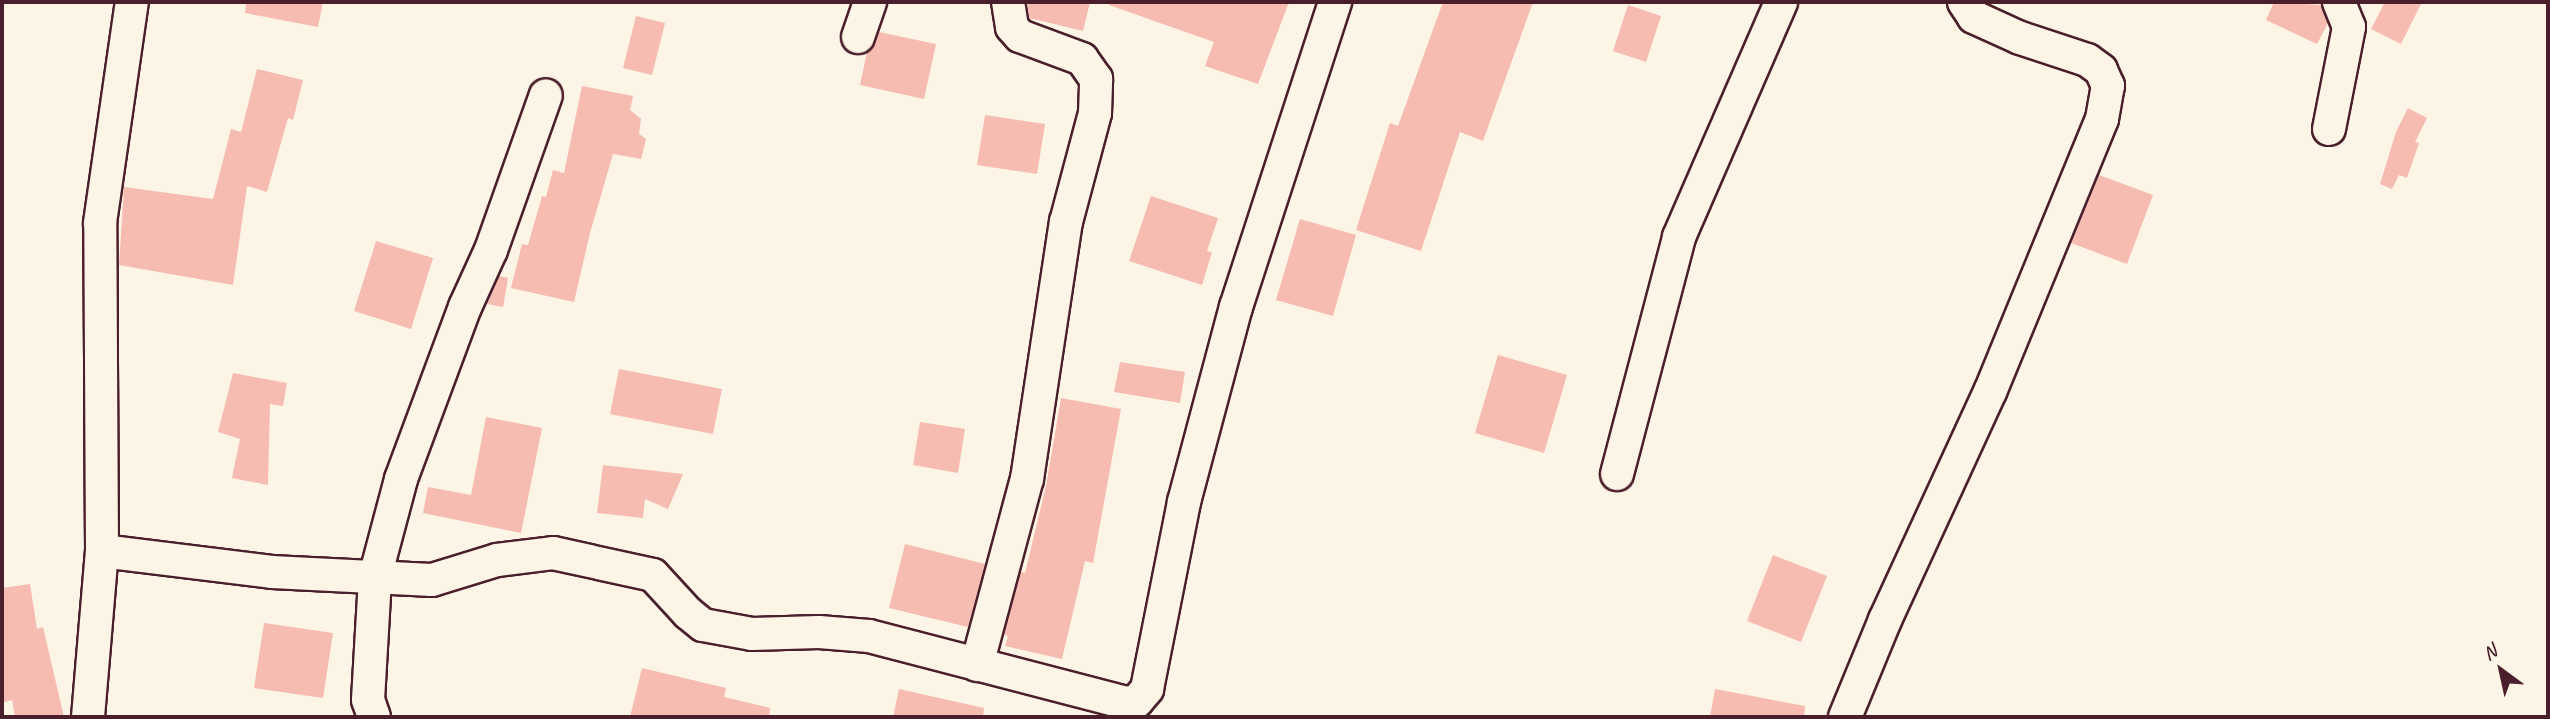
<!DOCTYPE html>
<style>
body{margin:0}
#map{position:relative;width:2550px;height:719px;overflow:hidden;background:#fcf5e5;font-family:Caveat,sans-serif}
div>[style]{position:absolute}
.building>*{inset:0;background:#f6bbb1}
.roads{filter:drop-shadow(2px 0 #4a1f2b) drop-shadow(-2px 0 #4a1f2b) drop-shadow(0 2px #4a1f2b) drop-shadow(0 -2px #4a1f2b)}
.street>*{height:32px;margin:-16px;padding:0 16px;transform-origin:16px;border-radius:16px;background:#fcf5e5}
span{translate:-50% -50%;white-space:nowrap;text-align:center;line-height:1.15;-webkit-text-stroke:6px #fcf5e5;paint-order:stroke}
.frame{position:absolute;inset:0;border:4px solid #4a1f2b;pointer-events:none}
.north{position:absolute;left:2466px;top:635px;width:70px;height:70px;-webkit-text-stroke:5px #fcf5e5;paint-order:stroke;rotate:327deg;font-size:19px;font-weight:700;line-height:28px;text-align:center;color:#4a1f2b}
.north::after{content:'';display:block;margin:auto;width:24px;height:32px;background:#4a1f2b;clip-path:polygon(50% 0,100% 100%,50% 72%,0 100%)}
</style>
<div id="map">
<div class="building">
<i style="clip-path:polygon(246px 2px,323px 2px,318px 27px,245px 13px)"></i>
<i style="clip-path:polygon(1027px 2px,1090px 2px,1083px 31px,1029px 18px)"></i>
<i style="clip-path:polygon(1109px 2px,1289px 2px,1258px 84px,1205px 66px,1214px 42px,1109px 5px)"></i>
<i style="clip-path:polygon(1443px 2px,1533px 2px,1483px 141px,1460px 132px,1421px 251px,1356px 230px,1390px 123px,1398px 126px)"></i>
<i style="clip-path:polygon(2274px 2px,2321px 5px,2328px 23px,2317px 44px,2266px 20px)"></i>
<i style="clip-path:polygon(2385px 2px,2422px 2px,2401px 44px,2371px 29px)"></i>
<i style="clip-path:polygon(1628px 5px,1661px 16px,1646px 62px,1613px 51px)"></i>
<i style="clip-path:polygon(636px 16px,665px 23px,652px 75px,623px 68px)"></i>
<i style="clip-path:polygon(879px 32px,936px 44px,924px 99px,860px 85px,867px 52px,875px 44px)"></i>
<i style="clip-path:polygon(257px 69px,303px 80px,293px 120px,288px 118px,267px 192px,247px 186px,233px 285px,119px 265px,124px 187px,213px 199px,231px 129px,241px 132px)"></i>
<i style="clip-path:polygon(582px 86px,633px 96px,630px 110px,641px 119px,639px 134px,646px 139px,641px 159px,613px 154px,590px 233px,574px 302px,511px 288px,522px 244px,528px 245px,542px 196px,546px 197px,553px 170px,564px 173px)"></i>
<i style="clip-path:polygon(2408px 108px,2427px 118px,2415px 142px,2419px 143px,2407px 178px,2399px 175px,2392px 189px,2380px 184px,2396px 132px)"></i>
<i style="clip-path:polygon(985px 115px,1045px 124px,1037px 174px,977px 165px)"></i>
<i style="clip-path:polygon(2099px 175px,2153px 195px,2127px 264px,2071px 243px)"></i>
<i style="clip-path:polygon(1151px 196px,1218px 218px,1207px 251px,1212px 252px,1202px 285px,1129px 261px)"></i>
<i style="clip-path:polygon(1300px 219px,1356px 235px,1333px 316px,1276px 300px)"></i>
<i style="clip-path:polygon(376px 241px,433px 258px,411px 329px,354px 311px)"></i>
<i style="clip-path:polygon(499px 276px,508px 278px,503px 307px,487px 304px)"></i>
<i style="clip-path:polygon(1498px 355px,1567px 375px,1544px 453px,1475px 433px)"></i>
<i style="clip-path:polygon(1120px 362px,1185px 372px,1180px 403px,1114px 392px)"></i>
<i style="clip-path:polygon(619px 369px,722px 389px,713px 434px,610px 414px)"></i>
<i style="clip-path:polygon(233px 373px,287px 383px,283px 406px,270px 404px,268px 485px,232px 478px,240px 439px,218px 432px)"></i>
<i style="clip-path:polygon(1061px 398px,1121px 409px,1093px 563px,1085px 561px,1062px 659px,1005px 646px,1008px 636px,1004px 635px,1021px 572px,1025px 573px,1046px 486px)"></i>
<i style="clip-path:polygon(486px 417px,542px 428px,521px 533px,423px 513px,428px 487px,471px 495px)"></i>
<i style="clip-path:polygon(920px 422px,965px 429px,958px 473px,913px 465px)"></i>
<i style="clip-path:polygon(603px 465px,683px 474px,668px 509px,645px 499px,643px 518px,597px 513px)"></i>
<i style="clip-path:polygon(905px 544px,985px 564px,968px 627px,889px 608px)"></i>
<i style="clip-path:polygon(1773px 555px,1827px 576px,1801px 642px,1747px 621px)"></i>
<i style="clip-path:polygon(30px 584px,37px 629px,43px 627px,64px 717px,15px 717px,12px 700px,2px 703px,2px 588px)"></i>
<i style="clip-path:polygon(264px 623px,333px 633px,323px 698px,254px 688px)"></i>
<i style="clip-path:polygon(642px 668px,726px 688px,724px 697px,770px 708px,769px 717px,630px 717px)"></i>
<i style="clip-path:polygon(899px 689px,984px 708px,983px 717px,893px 717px)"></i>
<i style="clip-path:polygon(1715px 689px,1805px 706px,1804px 717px,1710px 717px)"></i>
</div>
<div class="roads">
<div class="street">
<i style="left:858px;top:37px;width:37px;rotate:-71deg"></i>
<i style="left:2329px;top:129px;width:104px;rotate:-78.9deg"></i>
<i style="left:2349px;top:27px;width:27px;rotate:-112deg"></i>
<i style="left:1617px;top:474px;width:245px;rotate:-75.3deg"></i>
<i style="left:1679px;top:237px;width:256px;rotate:-66.5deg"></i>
<i style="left:102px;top:551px;width:171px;rotate:7deg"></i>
<i style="left:272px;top:572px;width:160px;rotate:2.9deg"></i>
<i style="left:432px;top:580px;width:68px;rotate:-17.1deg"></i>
<i style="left:497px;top:560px;width:56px;rotate:-7.1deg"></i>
<i style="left:553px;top:553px;width:102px;rotate:12.4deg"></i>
<i style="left:653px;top:575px;width:52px;rotate:47.4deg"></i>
<i style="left:688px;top:613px;width:19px;rotate:39deg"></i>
<i style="left:703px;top:625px;width:50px;rotate:10.4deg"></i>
<i style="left:752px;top:634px;width:67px;rotate:-1.7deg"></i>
<i style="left:819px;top:632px;width:50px;rotate:4.6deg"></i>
<i style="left:869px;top:636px;width:267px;rotate:14.6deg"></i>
<i style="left:1127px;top:703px;width:10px;rotate:-11deg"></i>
<i style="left:1137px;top:701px;width:16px;rotate:-50deg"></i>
<i style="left:1147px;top:689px;width:191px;rotate:-78.8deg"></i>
<i style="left:1184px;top:502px;width:202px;rotate:-75.1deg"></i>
<i style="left:1236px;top:307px;width:321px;rotate:-72deg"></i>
<i style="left:977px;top:665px;width:193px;rotate:-75deg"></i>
<i style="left:1027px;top:479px;width:260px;rotate:-81.4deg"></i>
<i style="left:1066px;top:222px;width:113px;rotate:-75.1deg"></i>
<i style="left:1095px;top:113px;width:34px;rotate:-88deg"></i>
<i style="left:1096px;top:79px;width:24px;rotate:-125deg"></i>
<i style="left:1082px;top:59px;width:66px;rotate:-159.6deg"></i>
<i style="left:1020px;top:36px;width:12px;rotate:-132deg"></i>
<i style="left:1012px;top:27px;width:25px;rotate:-99deg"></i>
<i style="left:88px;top:717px;width:167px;rotate:-85.2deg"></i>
<i style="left:102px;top:551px;width:328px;rotate:-90.3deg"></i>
<i style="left:100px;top:223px;width:223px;rotate:-81.8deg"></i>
<i style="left:374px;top:717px;width:18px;rotate:-109deg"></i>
<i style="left:368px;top:700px;width:123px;rotate:-86.7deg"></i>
<i style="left:375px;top:577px;width:101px;rotate:-75.1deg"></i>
<i style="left:401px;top:479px;width:184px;rotate:-69.6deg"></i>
<i style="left:465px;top:307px;width:63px;rotate:-65.5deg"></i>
<i style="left:491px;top:250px;width:164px;rotate:-70.5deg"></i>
<i style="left:1845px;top:717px;width:105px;rotate:-67.6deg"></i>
<i style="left:1885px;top:620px;width:251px;rotate:-65.3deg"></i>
<i style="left:1990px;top:392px;width:295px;rotate:-67.7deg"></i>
<i style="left:2102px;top:119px;width:34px;rotate:-80deg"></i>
<i style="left:2108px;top:86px;width:17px;rotate:-114deg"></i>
<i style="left:2101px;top:70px;width:17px;rotate:-144deg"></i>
<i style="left:2087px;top:60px;width:71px;rotate:-161.8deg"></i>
<i style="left:2020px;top:38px;width:51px;rotate:-155.5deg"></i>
<i style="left:1974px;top:17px;width:18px;rotate:-124deg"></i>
</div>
</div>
<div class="frame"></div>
<div class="north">N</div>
</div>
